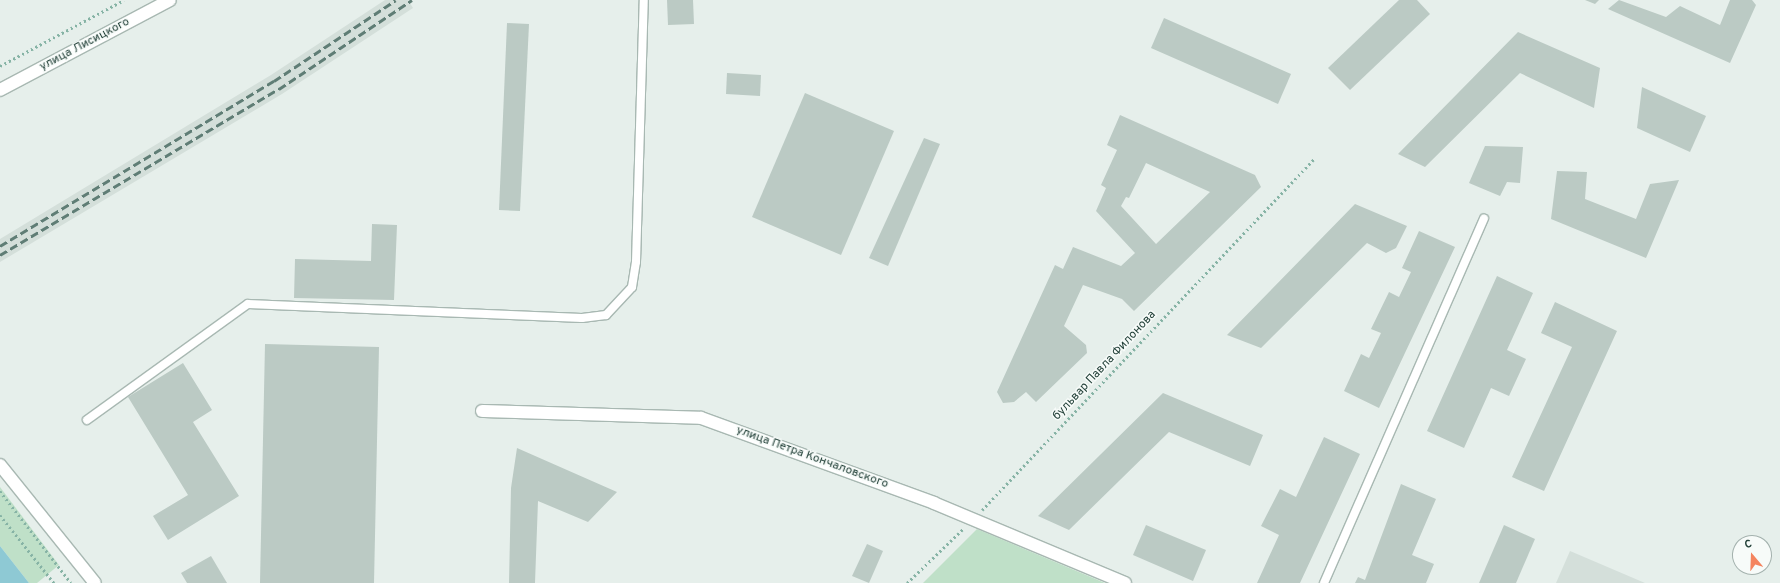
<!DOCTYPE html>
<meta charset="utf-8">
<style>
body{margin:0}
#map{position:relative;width:1780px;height:583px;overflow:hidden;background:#e6efeb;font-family:Overpass,sans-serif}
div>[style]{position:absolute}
.built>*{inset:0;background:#d4dfda}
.green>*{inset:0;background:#bfe0c8}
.water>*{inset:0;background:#8ec9d4}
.building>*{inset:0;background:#bbcac4}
.path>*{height:2.5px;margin-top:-1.25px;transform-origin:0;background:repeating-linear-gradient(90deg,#86b3a5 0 2px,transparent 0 5px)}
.roads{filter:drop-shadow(1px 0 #a8b8b2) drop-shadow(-1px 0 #a8b8b2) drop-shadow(0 1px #a8b8b2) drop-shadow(0 -1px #a8b8b2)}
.service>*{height:8px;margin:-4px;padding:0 4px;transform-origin:4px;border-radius:4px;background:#fff}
.minor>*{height:12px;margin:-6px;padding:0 6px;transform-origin:6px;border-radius:6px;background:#fff}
.secondary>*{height:12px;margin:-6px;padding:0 6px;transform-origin:6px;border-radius:6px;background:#fff}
.rail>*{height:3px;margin-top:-1.5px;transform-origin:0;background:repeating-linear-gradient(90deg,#5f7d75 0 8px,transparent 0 12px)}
span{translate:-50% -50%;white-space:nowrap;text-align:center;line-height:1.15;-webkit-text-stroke:3px #f7fbf9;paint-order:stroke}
.street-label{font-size:12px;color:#24423a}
.north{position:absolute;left:1732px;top:535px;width:40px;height:40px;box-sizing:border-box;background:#f7fbf9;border:1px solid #a3b1ad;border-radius:50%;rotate:341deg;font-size:11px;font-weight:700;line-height:16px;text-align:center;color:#24423a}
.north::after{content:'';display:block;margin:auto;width:14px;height:18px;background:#f4845f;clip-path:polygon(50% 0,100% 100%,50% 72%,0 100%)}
</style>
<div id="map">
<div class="built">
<i style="clip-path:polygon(385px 0,408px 0,413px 8px,282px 94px,0 262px,0 239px,271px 75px)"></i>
<i style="clip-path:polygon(1570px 551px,1645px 583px,1556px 583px)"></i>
</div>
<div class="green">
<i style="clip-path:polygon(0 487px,59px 565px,37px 583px,29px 583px,0 546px)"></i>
<i style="clip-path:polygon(977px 529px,1105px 583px,923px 583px)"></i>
</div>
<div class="water">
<i style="clip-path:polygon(0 546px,29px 583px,0 583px)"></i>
</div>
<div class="building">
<i style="clip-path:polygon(667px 0,693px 0,694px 24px,668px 25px)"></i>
<i style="clip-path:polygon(1399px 0,1417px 0,1430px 14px,1350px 90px,1328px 68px)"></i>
<i style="clip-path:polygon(1585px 0,1599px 0,1595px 4px)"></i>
<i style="clip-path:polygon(1619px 0,1666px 17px,1680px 6px,1720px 25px,1730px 0,1752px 0,1756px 5px,1730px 63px,1608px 9px)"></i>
<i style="clip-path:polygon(1164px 18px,1291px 74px,1278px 104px,1151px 48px)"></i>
<i style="clip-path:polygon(507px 23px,529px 24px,520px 211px,499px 210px)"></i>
<i style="clip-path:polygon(1518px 32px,1600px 68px,1594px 108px,1520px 73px,1425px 167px,1398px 154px)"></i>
<i style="clip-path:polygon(727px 73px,761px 75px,760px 96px,726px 94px)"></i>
<i style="clip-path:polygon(1642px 87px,1706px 116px,1690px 152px,1637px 128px)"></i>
<i style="clip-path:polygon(805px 93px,894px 131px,841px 255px,752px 217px)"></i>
<i style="clip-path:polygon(evenodd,1120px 115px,1255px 175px,1261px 187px,1134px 311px,1122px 299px,1083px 285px,1064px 326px,1086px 345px,1087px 353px,1036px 402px,1026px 392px,1014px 402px,1003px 403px,997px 392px,1055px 265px,1063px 269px,1073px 247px,1121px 266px,1135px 253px,1096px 211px,1106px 188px,1101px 185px,1117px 150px,1107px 145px,1120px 115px,1146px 163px,1210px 192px,1156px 244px,1121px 206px,1126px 197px,1129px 198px,1146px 163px)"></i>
<i style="clip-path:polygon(924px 138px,940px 144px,888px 266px,869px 258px)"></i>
<i style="clip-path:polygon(1485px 146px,1523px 147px,1520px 183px,1507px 182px,1500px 196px,1469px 183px)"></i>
<i style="clip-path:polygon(1557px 171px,1587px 172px,1585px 199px,1636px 219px,1650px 184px,1679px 180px,1646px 258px,1551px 219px)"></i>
<i style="clip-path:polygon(1355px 204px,1407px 226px,1396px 248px,1386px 253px,1367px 243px,1261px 348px,1227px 335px)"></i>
<i style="clip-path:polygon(372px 224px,397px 225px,394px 300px,294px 298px,295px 259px,371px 261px)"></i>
<i style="clip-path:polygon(1419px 231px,1455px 247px,1379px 408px,1344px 391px,1361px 354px,1369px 358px,1381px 333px,1371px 329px,1389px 292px,1399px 297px,1411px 272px,1402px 268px)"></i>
<i style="clip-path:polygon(1497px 276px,1533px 293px,1507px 350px,1526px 359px,1509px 396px,1491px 388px,1464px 448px,1427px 431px)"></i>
<i style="clip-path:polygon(1555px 302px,1617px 331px,1544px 491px,1512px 477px,1572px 347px,1541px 333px)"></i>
<i style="clip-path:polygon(265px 344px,379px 347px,374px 583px,260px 583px)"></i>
<i style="clip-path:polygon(183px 363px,212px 410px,193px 422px,239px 496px,168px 540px,153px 516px,188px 495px,128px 397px)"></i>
<i style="clip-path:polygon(1163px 393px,1263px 435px,1250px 466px,1169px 432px,1069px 530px,1038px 516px)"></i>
<i style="clip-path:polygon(1324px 437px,1360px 454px,1300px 583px,1257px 583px,1279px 535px,1261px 526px,1280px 489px,1296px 497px)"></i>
<i style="clip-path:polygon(517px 448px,617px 492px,588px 522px,538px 501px,535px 583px,509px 583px,511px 488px)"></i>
<i style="clip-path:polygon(1401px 484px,1436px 499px,1412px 555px,1434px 564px,1426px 583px,1355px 583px,1358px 577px,1365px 580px)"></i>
<i style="clip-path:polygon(1146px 525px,1206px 550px,1193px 581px,1133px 555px)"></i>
<i style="clip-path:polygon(1504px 525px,1535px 539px,1516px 583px,1479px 583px)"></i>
<i style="clip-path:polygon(867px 544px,883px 551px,869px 583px,852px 576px)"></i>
<i style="clip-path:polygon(211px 556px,227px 583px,187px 583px,181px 573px)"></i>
</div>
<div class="path">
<i style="left:0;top:66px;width:140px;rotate:-28deg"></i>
<i style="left:0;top:491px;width:116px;rotate:52.3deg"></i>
<i style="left:982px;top:510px;width:483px;rotate:-46.6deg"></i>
<i style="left:0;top:515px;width:87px;rotate:51.5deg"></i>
<i style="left:907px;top:583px;width:78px;rotate:-44deg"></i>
</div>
<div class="roads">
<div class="service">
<i style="left:87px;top:420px;width:198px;rotate:-35.8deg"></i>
<i style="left:248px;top:304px;width:334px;rotate:2.4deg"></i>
<i style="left:582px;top:318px;width:24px;rotate:-7deg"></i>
<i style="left:606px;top:315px;width:38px;rotate:-47deg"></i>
<i style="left:632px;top:287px;width:25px;rotate:-81deg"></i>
<i style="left:636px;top:262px;width:262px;rotate:-88.3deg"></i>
<i style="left:1324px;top:583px;width:398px;rotate:-66.3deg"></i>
</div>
<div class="minor">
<i style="left:0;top:90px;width:192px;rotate:-27.9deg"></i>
<i style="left:482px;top:411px;width:219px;rotate:1.8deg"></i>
<i style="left:701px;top:418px;width:248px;rotate:20deg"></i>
<i style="left:934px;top:503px;width:207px;rotate:22.7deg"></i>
</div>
<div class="secondary">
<i style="left:0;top:465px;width:151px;rotate:51.2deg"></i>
</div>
</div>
<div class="rail">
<i style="left:0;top:246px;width:320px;rotate:-31.1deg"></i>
<i style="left:274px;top:81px;width:146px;rotate:-33.6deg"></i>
<i style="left:0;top:255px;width:325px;rotate:-30.8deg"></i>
<i style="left:279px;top:89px;width:160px;rotate:-33.8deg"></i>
</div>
<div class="street-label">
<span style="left:85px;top:45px;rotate:-28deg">улица Лисицкого</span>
<span style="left:1105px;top:366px;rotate:-47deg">бульвар Павла Филонова</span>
<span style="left:812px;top:458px;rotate:20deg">улица Петра Кончаловского</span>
</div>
<div class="north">С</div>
</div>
